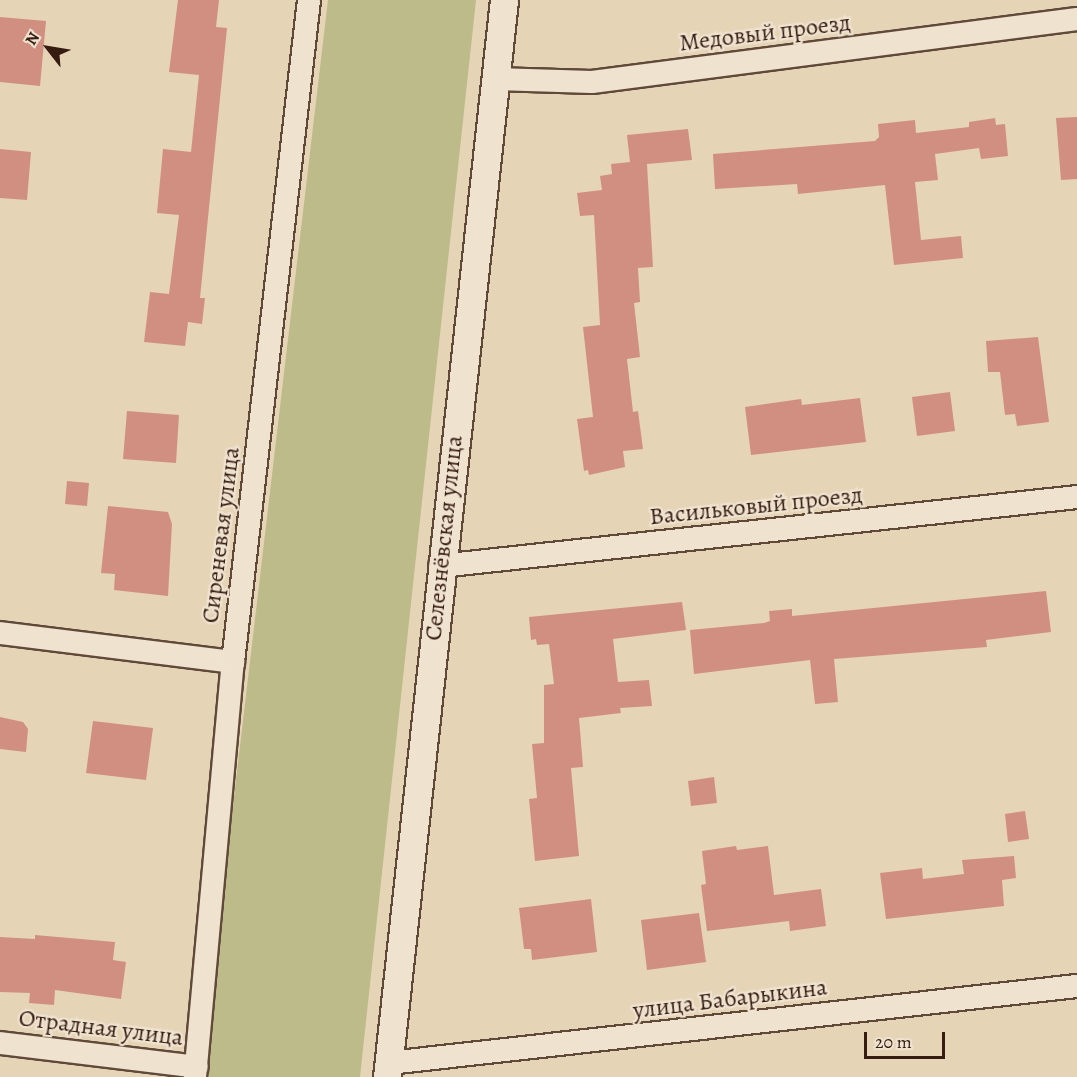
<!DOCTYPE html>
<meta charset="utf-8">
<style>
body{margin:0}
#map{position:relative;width:1077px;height:1077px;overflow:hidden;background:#e6d4b7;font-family:Alegreya,serif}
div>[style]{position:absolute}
.green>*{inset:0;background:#bcbb89}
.building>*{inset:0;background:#d18f82}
.roads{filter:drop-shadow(2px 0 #61493a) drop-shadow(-2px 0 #61493a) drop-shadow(0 2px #61493a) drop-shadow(0 -2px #61493a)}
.minor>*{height:22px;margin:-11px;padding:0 11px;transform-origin:11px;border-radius:11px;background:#efe3d0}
.tertiary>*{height:27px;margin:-13.5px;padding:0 13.5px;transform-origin:13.5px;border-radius:13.5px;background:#efe3d0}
span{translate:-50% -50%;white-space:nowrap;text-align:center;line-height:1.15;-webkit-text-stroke:4.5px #efe3d0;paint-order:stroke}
.street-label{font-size:24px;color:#351b10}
.north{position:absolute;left:18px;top:18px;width:60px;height:60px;-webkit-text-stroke:4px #efe3d0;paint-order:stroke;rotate:301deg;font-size:16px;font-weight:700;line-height:24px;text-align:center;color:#351b10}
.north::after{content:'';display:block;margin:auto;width:21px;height:27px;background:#351b10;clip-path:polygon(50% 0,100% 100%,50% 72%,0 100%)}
.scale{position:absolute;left:864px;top:1032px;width:81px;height:27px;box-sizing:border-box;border:3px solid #351b10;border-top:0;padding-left:8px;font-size:18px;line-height:21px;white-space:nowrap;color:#351b10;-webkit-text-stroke:4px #efe3d0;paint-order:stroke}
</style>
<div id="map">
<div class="green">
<i style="clip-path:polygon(328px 0,476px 0,360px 1077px,201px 1077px)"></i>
</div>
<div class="building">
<i style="clip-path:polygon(178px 0,219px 0,216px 27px,227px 28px,200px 298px,205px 298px,202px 324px,188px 322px,185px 346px,144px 342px,150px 292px,169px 294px,179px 215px,157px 213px,163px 149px,191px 152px,199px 75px,169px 72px)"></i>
<i style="clip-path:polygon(0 17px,46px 21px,40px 86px,0 82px)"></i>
<i style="clip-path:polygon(1077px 117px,1077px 179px,1061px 180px,1056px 118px)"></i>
<i style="clip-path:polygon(995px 118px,996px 125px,1005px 124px,1008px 156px,981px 159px,979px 148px,935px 154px,938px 180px,915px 182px,921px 240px,961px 236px,963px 258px,894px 265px,885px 185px,798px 194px,797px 184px,715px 189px,713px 154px,875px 141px,879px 137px,878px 124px,915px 120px,916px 133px,969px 127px,969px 122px)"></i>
<i style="clip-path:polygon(688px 129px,692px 160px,647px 164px,653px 267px,638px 268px,640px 302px,634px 303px,640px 357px,627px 359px,633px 412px,638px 411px,643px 449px,623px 451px,625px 467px,589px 475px,588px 470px,584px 471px,577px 419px,593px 417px,583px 327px,600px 325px,594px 215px,580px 216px,577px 193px,602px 190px,600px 176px,612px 174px,611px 164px,630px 162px,627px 135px)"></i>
<i style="clip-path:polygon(0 149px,31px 152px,27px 200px,0 198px)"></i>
<i style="clip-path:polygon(1038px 337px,1049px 422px,1017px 426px,1015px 414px,1005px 415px,1000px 372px,988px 372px,986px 341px)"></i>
<i style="clip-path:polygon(950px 392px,955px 431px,917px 436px,912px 397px)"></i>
<i style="clip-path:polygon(860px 398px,866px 442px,751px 455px,745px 407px,801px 399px,802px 405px)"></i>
<i style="clip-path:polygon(127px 411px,179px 415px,176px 463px,123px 459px)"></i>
<i style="clip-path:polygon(67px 481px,89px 483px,87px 506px,65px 504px)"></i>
<i style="clip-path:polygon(108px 506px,168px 512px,172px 524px,168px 596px,114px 590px,115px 574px,101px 573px)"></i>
<i style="clip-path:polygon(1046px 591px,1051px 632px,986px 640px,987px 647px,834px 659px,838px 702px,815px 704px,810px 660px,694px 674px,690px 630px,764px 623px,770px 621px,769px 611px,792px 609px,792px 616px)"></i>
<i style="clip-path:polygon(682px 602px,686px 630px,613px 639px,618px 682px,649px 680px,652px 706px,620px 708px,621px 713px,579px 718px,583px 767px,571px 768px,579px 856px,535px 861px,529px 799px,537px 798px,532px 744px,544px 743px,544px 685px,554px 684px,549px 644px,537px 645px,536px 639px,531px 640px,529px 617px)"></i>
<i style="clip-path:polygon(0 717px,23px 722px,28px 729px,26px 752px,0 749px)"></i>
<i style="clip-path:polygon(93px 721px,153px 728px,146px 780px,86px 773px)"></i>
<i style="clip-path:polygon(714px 777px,717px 803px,691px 806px,688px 781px)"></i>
<i style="clip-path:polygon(1025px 811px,1029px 839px,1008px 842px,1005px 814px)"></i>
<i style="clip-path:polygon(736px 846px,737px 850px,768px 846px,774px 895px,821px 889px,826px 926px,790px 931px,789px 921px,707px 931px,701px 885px,706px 884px,702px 851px)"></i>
<i style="clip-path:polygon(1014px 856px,1016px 878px,1002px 880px,1004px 906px,886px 919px,880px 873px,922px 868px,923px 879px,964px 874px,962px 860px)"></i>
<i style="clip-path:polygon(591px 899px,597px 952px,532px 960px,531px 949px,524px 949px,519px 908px)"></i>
<i style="clip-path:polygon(699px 913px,706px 962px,647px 970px,641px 920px)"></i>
<i style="clip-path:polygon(35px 935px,115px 942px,113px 960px,126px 962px,121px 999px,55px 990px,54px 1005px,29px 1003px,30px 993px,0 992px,0 937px,35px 939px)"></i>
</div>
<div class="roads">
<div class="minor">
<i style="left:495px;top:79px;width:97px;rotate:1.8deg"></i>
<i style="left:592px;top:82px;width:489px;rotate:-7.4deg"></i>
<i style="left:440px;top:566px;width:641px;rotate:-6.18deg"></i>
<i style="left:0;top:633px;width:235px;rotate:7.1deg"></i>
<i style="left:0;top:1043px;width:198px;rotate:6.9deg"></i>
<i style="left:389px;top:1063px;width:692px;rotate:-6.39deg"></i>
<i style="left:195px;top:1077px;width:417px;rotate:-84.8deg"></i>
<i style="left:233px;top:662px;width:666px;rotate:-83.45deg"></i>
</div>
<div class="tertiary">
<i style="left:387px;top:1077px;width:1083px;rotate:-83.8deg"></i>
</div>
</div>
<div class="street-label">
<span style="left:765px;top:33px;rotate:-7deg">Медовый проезд</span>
<span style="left:756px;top:506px;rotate:-6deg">Васильковый проезд</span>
<span style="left:221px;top:535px;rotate:-83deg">Сиреневая улица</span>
<span style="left:444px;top:538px;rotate:-84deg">Селезнёвская улица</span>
<span style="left:730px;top:999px;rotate:-7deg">улица Бабарыкина</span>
<span style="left:101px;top:1028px;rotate:7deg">Отрадная улица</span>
</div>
<div class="north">N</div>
<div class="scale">20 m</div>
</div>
